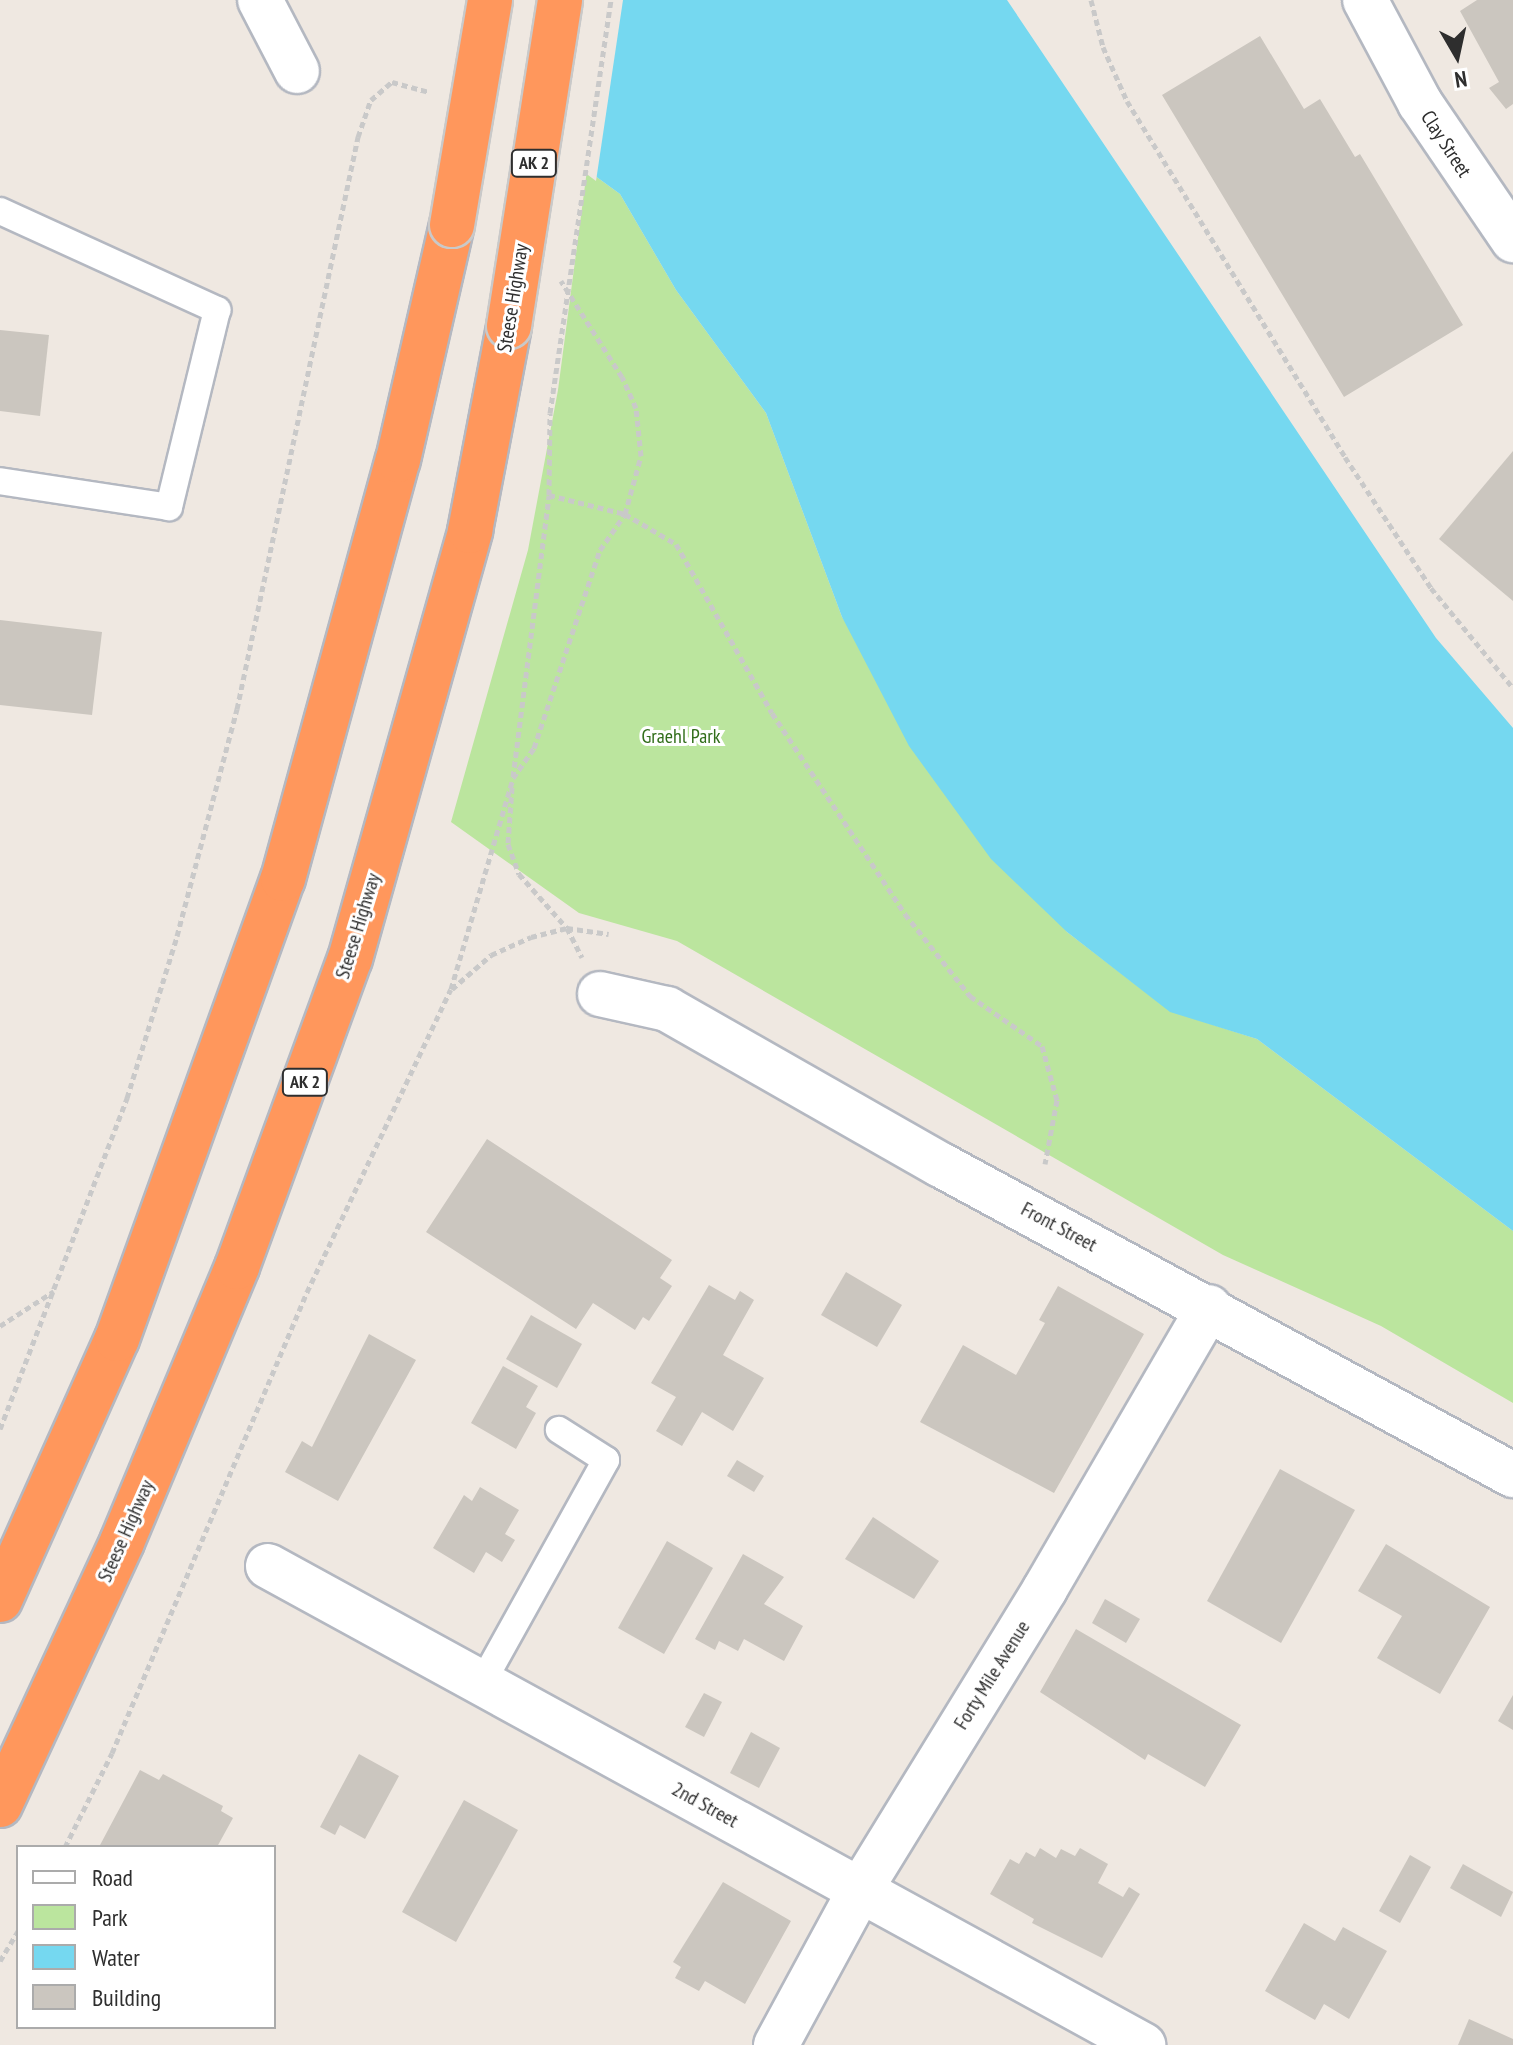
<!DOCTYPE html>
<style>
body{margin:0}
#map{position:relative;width:1513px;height:2045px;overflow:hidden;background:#efe8e1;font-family:"PT Sans Narrow",sans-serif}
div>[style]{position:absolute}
.green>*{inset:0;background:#bbe59e}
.water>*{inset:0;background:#75d8f0}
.pier>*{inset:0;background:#efe8e1}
.building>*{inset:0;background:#cbc6bf}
.path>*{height:5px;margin-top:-2.5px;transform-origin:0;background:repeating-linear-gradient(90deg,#c9c9c9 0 6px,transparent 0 10px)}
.roads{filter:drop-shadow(2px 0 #b4b8c1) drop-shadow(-2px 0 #b4b8c1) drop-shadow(0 2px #b4b8c1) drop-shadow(0 -2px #b4b8c1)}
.lane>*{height:26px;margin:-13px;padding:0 13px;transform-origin:13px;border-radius:13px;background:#fff}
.street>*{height:44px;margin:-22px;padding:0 22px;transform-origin:22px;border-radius:22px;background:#fff}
.highway>*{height:44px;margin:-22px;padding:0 22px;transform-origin:22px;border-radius:22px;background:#ff975c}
.path-bridge>*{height:5px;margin-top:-2.5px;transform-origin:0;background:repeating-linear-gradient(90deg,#c9c9c9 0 6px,transparent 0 10px)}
.bridges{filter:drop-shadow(2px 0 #c9c9c9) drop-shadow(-2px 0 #c9c9c9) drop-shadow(0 2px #c9c9c9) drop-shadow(0 -2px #c9c9c9)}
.highway-bridge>*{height:44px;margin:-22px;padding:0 22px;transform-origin:22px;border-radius:22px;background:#ff975c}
span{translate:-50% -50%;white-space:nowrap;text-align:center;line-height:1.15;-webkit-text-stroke:6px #fff;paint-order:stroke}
.shield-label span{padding:2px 6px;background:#fff;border:2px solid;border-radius:6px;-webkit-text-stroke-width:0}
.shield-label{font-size:18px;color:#2e2e2e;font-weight:700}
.street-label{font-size:20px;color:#2e2e2e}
.park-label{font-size:20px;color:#326e1b}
.legend{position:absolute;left:16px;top:1845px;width:260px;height:184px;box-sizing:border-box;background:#fff;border:2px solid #ababab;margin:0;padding:10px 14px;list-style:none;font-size:24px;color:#2e2e2e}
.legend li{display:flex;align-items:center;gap:16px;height:40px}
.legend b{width:40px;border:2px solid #ababab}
.north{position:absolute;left:1417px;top:16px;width:80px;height:80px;-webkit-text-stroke:6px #fff;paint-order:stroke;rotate:171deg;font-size:22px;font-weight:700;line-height:32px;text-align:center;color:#2e2e2e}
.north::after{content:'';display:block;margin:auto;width:28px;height:36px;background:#2e2e2e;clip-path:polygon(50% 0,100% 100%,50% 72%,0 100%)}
</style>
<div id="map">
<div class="green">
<i style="clip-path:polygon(587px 170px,620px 194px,676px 290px,766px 413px,842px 617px,1067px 932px,1170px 1011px,1257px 1039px,1513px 1231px,1513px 1403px,1381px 1326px,1223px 1255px,677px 941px,579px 913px,451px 822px,528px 550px,558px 390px)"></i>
</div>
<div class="water">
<i style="clip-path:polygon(504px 0,1007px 0,1436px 638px,1513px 728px,1513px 1231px,1257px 1039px,1170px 1012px,1067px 932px,991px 859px,909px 746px,842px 617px,766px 413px,676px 290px,620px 194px,587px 170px)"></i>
</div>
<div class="pier">
<i style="clip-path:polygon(500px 0,623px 0,596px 181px,584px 172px)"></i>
</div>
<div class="building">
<i style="clip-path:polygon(1477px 0,1513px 0,1513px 104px,1506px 109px,1489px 88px,1499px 82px,1460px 11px)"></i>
<i style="clip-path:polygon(1260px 36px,1304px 109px,1320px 99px,1355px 157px,1360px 154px,1463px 325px,1344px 397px,1162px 95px)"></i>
<i style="clip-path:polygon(0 330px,49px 335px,40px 416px,0 411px)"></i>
<i style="clip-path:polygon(1513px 451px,1513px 601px,1439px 539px)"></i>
<i style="clip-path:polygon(0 620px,102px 632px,92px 715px,0 705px)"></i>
<i style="clip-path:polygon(487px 1139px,672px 1260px,660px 1278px,672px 1286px,649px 1321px,643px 1317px,635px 1330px,593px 1303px,576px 1329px,426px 1232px)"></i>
<i style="clip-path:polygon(846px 1272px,902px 1305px,877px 1347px,821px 1315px)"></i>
<i style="clip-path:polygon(709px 1285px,735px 1300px,740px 1291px,754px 1300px,723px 1355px,764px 1378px,733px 1431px,702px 1412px,682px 1446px,656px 1431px,676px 1397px,651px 1383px)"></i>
<i style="clip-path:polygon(1058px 1286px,1144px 1334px,1054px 1493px,920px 1422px,963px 1345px,1016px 1375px,1045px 1323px,1039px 1320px)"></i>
<i style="clip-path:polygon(531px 1315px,582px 1344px,557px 1388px,506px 1359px)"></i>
<i style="clip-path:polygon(369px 1334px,416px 1360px,338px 1501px,285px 1472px,302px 1441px,312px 1447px)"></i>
<i style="clip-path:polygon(503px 1366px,538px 1386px,526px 1407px,536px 1413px,516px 1449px,471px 1423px)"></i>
<i style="clip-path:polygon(737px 1460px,764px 1476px,754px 1492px,727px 1476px)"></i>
<i style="clip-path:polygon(1280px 1469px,1355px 1510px,1281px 1643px,1207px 1601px)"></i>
<i style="clip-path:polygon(480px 1487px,519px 1510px,505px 1534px,515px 1540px,502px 1562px,486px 1552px,474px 1573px,433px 1548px,464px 1495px,472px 1501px)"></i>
<i style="clip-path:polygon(873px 1517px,939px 1561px,914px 1599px,845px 1559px)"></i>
<i style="clip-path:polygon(667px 1541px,713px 1568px,664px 1654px,618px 1628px)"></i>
<i style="clip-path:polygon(1386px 1544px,1490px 1607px,1440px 1694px,1377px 1658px,1402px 1616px,1358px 1591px)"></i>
<i style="clip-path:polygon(743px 1554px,784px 1577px,764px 1604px,803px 1626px,784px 1661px,744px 1639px,738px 1651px,719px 1641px,715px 1650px,695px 1639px)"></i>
<i style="clip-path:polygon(1105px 1599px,1140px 1619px,1126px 1643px,1092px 1623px)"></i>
<i style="clip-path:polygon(1076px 1629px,1241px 1725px,1205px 1787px,1148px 1754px,1145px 1760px,1040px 1692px)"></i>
<i style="clip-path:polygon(704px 1693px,722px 1702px,704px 1737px,685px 1727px)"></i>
<i style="clip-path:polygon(1513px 1695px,1513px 1730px,1498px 1721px)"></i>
<i style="clip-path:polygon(751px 1732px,780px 1748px,759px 1788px,730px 1773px)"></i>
<i style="clip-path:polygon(359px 1754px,399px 1776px,365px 1839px,340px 1825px,335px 1835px,320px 1827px)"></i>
<i style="clip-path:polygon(140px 1770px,159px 1780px,163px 1774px,223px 1806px,221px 1811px,233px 1818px,217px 1847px,99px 1847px)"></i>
<i style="clip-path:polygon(464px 1800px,518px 1830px,456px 1942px,402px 1912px)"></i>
<i style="clip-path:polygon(1040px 1848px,1056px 1858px,1061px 1849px,1075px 1856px,1080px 1848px,1108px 1864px,1098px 1883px,1123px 1897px,1129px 1887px,1140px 1894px,1102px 1958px,1032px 1923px,1034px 1919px,990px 1894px,1010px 1859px,1019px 1864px,1026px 1852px,1035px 1857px)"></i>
<i style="clip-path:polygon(1410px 1855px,1431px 1867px,1400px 1923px,1379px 1911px)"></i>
<i style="clip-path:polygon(1463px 1864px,1513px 1892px,1501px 1917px,1450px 1888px)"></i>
<i style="clip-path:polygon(723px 1882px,791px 1921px,745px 2004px,705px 1981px,699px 1991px,675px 1978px,681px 1967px,673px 1962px)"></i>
<i style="clip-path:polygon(1304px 1923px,1335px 1941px,1343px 1927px,1387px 1951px,1349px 2019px,1324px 2004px,1315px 2020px,1265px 1991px)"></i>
<i style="clip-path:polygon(1469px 2019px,1513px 2039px,1513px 2045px,1458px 2045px)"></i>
</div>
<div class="path">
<i style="left:1091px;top:0;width:49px;rotate:75.7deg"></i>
<i style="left:1103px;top:47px;width:59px;rotate:66deg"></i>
<i style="left:1127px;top:101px;width:417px;rotate:58.5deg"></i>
<i style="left:1345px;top:457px;width:157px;rotate:56.7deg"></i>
<i style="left:1431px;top:588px;width:129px;rotate:50.6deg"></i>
<i style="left:549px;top:495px;width:78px;rotate:14deg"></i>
<i style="left:625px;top:514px;width:59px;rotate:30.5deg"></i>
<i style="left:676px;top:544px;width:194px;rotate:60.4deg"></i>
<i style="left:772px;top:713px;width:241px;rotate:56.5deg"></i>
<i style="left:905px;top:914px;width:105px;rotate:51.6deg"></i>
<i style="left:970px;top:996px;width:88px;rotate:34.8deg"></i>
<i style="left:1042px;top:1046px;width:56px;rotate:74.5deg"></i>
<i style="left:1057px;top:1100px;width:65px;rotate:100.6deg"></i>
<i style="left:513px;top:777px;width:284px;rotate:-82.7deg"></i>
<i style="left:549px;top:495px;width:82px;rotate:-89.3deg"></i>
<i style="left:512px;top:787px;width:57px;rotate:94deg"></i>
<i style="left:508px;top:844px;width:32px;rotate:70deg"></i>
<i style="left:519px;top:874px;width:72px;rotate:48.4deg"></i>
<i style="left:567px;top:928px;width:33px;rotate:63deg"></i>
<i style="left:452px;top:989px;width:52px;rotate:-41.1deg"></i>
<i style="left:491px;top:955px;width:44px;rotate:-24.2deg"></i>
<i style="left:531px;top:937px;width:37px;rotate:-14deg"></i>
<i style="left:567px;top:928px;width:42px;rotate:8.1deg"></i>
<i style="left:0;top:1326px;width:64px;rotate:-32.9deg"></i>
<i style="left:0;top:1429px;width:355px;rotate:-69deg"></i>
<i style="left:127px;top:1098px;width:170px;rotate:-72.8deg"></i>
<i style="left:177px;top:936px;width:235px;rotate:-75.2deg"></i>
<i style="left:237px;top:709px;width:585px;rotate:-78.06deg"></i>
<i style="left:358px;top:137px;width:39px;rotate:-71deg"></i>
<i style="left:371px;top:100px;width:28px;rotate:-41deg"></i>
<i style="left:392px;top:82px;width:38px;rotate:15deg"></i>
<i style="left:65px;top:1847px;width:105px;rotate:-63.4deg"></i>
<i style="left:112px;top:1753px;width:501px;rotate:-67.07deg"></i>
<i style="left:307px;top:1292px;width:335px;rotate:-64.6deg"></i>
<i style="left:451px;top:989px;width:220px;rotate:-73.6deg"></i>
<i style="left:513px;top:778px;width:37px;rotate:-55deg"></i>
<i style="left:534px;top:748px;width:209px;rotate:-71.6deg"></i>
<i style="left:600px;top:550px;width:44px;rotate:-55.2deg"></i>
<i style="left:625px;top:514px;width:60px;rotate:-74.6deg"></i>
<i style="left:641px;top:456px;width:48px;rotate:-95.9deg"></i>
<i style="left:636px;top:408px;width:34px;rotate:-114deg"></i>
<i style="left:622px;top:377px;width:114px;rotate:-122.4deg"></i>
<i style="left:0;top:1961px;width:35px;rotate:-59deg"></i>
</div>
<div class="roads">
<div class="lane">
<i style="left:0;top:211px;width:239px;rotate:24.5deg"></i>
<i style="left:217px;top:310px;width:203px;rotate:103.7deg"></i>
<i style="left:169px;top:507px;width:171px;rotate:-171.3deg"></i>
<i style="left:482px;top:1683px;width:255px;rotate:-60.9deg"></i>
<i style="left:606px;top:1460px;width:56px;rotate:-147.4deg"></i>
</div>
<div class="street">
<i style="left:260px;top:0;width:80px;rotate:62.5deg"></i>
<i style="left:1365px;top:0;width:117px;rotate:61.9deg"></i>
<i style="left:1420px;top:103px;width:166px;rotate:55.8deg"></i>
<i style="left:600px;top:994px;width:69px;rotate:12.6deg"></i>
<i style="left:667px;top:1009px;width:315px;rotate:29.7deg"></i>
<i style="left:941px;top:1165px;width:651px;rotate:28.46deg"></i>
<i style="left:268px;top:1566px;width:998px;rotate:28.7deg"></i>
<i style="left:776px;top:2045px;width:176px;rotate:-61.5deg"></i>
<i style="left:860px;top:1890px;width:353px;rotate:-58.4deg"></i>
<i style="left:1045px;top:1589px;width:326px;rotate:-59.8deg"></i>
</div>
<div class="highway">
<i style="left:0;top:1600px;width:286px;rotate:-65.9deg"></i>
<i style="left:117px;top:1339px;width:489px;rotate:-70.2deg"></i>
<i style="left:283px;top:879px;width:434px;rotate:-74.7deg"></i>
<i style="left:398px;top:460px;width:241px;rotate:-77.1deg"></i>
<i style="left:0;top:1805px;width:290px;rotate:-65.1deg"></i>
<i style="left:122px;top:1542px;width:298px;rotate:-67.3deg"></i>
<i style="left:237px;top:1267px;width:328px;rotate:-69.9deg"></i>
<i style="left:350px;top:959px;width:445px;rotate:-74.3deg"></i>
<i style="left:470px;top:531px;width:209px;rotate:-79.2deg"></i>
</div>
</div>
<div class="path-bridge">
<i style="left:550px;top:413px;width:417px;rotate:-81.6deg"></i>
</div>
<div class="bridges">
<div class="highway-bridge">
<i style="left:452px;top:225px;width:228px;rotate:-80.4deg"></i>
<i style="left:509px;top:326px;width:330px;rotate:-81.1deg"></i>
</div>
</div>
<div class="shield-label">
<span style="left:534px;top:163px">AK 2</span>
<span style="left:305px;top:1082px">AK 2</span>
</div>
<div class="street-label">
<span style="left:1446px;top:144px;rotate:57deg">Clay Street</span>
<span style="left:513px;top:298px;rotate:-81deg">Steese Highway</span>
<span style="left:358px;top:926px;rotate:-73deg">Steese Highway</span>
<span style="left:1059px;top:1227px;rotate:28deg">Front Street</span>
<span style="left:126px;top:1531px;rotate:-66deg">Steese Highway</span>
<span style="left:992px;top:1675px;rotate:-58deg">Forty Mile Avenue</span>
<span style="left:705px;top:1805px;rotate:29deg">2nd Street</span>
</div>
<div class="park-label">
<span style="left:681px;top:736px">Graehl Park</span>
</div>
<ul class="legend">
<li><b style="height:10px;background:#fff"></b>Road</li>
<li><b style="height:22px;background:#bbe59e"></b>Park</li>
<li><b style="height:22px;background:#75d8f0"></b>Water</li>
<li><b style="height:22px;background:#cbc6bf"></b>Building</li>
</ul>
<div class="north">N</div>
</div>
